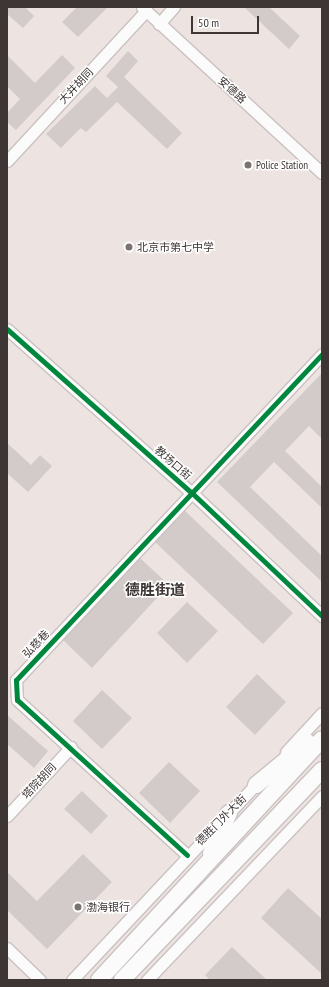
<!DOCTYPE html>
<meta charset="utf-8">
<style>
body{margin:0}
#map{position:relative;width:329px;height:987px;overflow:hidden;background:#ede4e2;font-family:"PT Sans Narrow","Noto Sans SC",sans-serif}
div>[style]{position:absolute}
.building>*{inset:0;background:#d2cbca}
.roads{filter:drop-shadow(1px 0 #cac2c1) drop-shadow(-1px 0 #cac2c1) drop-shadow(0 1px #cac2c1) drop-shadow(0 -1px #cac2c1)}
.minor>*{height:11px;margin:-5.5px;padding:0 5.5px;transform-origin:5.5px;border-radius:5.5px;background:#fcfbfb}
.highway>*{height:16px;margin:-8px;padding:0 8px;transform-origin:8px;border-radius:8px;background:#fcfbfb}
.cycleway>*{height:5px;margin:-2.5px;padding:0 2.5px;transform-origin:2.5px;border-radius:2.5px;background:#00873e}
.dots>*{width:11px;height:11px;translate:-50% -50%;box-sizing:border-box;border:2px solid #fff;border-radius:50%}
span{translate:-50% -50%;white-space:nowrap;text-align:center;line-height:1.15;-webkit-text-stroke:3px #fff;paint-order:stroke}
.street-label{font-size:11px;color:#3d3634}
.poi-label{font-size:11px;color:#3d3634}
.left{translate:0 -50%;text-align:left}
.district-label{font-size:15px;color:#3d3634;font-weight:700}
.frame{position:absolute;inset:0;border:8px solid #3d3634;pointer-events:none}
.scale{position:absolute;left:191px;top:16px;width:68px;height:18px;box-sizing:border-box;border:2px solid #3d3634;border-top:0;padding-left:5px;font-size:12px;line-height:14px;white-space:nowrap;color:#3d3634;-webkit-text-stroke:3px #fff;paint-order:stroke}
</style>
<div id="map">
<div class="building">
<i style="clip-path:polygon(7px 7px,25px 7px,34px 16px,23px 28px,7px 14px)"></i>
<i style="clip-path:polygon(77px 7px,108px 7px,78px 37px,62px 22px)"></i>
<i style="clip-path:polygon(244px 7px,269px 7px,300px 36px,289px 49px)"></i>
<i style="clip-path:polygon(128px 51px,138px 61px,124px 77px,182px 133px,167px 149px,117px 102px,86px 132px,81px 128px,61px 148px,46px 134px,95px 86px,107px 98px,118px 87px,106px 76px)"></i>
<i style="clip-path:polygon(7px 55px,35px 83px,62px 55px,75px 68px,16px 130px,7px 122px,7px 113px,20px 99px,7px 86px)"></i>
<i style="clip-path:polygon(322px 373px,322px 439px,309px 426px,285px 451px,322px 487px,322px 508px,274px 462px,250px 487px,322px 556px,322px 582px,217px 482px)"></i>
<i style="clip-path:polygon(7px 443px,31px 465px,40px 455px,52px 466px,28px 492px,7px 473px)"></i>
<i style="clip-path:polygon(185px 511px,293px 613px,263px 644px,155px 542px)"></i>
<i style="clip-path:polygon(140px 558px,169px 585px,92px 668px,63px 640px)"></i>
<i style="clip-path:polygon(187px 602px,218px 631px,187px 663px,157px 633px)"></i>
<i style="clip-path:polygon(257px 674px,286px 702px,255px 735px,226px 707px)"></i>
<i style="clip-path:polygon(102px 690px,132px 718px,102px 749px,73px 721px)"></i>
<i style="clip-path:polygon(7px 715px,48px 751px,34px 768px,7px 744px)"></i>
<i style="clip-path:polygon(169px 762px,200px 791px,170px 823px,139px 793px)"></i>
<i style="clip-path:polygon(82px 791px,108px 816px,91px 834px,64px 809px)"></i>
<i style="clip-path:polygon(83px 854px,112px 882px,47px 949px,7px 910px,7px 872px,37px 901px)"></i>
<i style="clip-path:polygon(288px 888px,322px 919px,322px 974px,261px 918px)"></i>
<i style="clip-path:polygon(232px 947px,267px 980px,210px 980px,205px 975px)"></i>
</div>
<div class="roads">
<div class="minor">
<i style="left:142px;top:7px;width:245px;rotate:42.7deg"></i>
<i style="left:159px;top:24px;width:23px;rotate:-49deg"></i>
<i style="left:7px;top:161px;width:205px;rotate:-47.2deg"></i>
<i style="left:7px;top:329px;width:247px;rotate:41.6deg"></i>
<i style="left:192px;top:493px;width:179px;rotate:43.4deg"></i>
<i style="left:286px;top:752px;width:53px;rotate:-47.3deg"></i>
<i style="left:7px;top:816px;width:94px;rotate:-47.2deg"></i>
<i style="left:187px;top:855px;width:230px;rotate:-137.6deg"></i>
<i style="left:17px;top:700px;width:20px;rotate:-93deg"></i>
<i style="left:16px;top:680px;width:447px;rotate:-46.8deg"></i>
<i style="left:7px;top:948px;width:46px;rotate:44.1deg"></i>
<i style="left:72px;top:980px;width:274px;rotate:-46.8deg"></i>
<i style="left:147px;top:980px;width:254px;rotate:-46.4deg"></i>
</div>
<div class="highway">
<i style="left:256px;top:785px;width:67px;rotate:-39.6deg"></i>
<i style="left:211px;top:853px;width:44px;rotate:-65.8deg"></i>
<i style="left:99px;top:980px;width:328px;rotate:-47.2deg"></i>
<i style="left:122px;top:980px;width:290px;rotate:-46.4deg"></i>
</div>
</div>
<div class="cycleway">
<i style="left:7px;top:329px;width:247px;rotate:41.6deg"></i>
<i style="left:192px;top:493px;width:179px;rotate:43.4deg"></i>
<i style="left:187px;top:855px;width:230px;rotate:-137.6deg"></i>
<i style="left:17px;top:700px;width:20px;rotate:-93deg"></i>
<i style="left:16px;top:680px;width:447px;rotate:-46.8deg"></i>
</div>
<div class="dots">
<i style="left:248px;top:165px;background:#7b7371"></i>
<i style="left:129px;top:247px;background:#7b7371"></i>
<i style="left:78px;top:907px;background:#7b7371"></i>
</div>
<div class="street-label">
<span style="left:76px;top:86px;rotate:-47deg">大井胡同</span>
<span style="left:232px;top:90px;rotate:42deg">安德路</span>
<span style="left:173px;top:463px;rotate:41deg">教场口街</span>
<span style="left:36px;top:644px;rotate:-47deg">弘慈巷</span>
<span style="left:39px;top:781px;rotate:-47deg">塔院胡同</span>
<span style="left:221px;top:820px;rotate:-45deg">德胜门外大街</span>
</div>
<div class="poi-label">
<span class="left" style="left:256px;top:165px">Police Station</span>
<span class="left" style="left:137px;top:247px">北京市第七中学</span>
<span class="left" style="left:86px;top:907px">渤海银行</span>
</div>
<div class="district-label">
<span style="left:155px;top:590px">德胜街道</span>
</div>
<div class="frame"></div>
<div class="scale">50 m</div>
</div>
